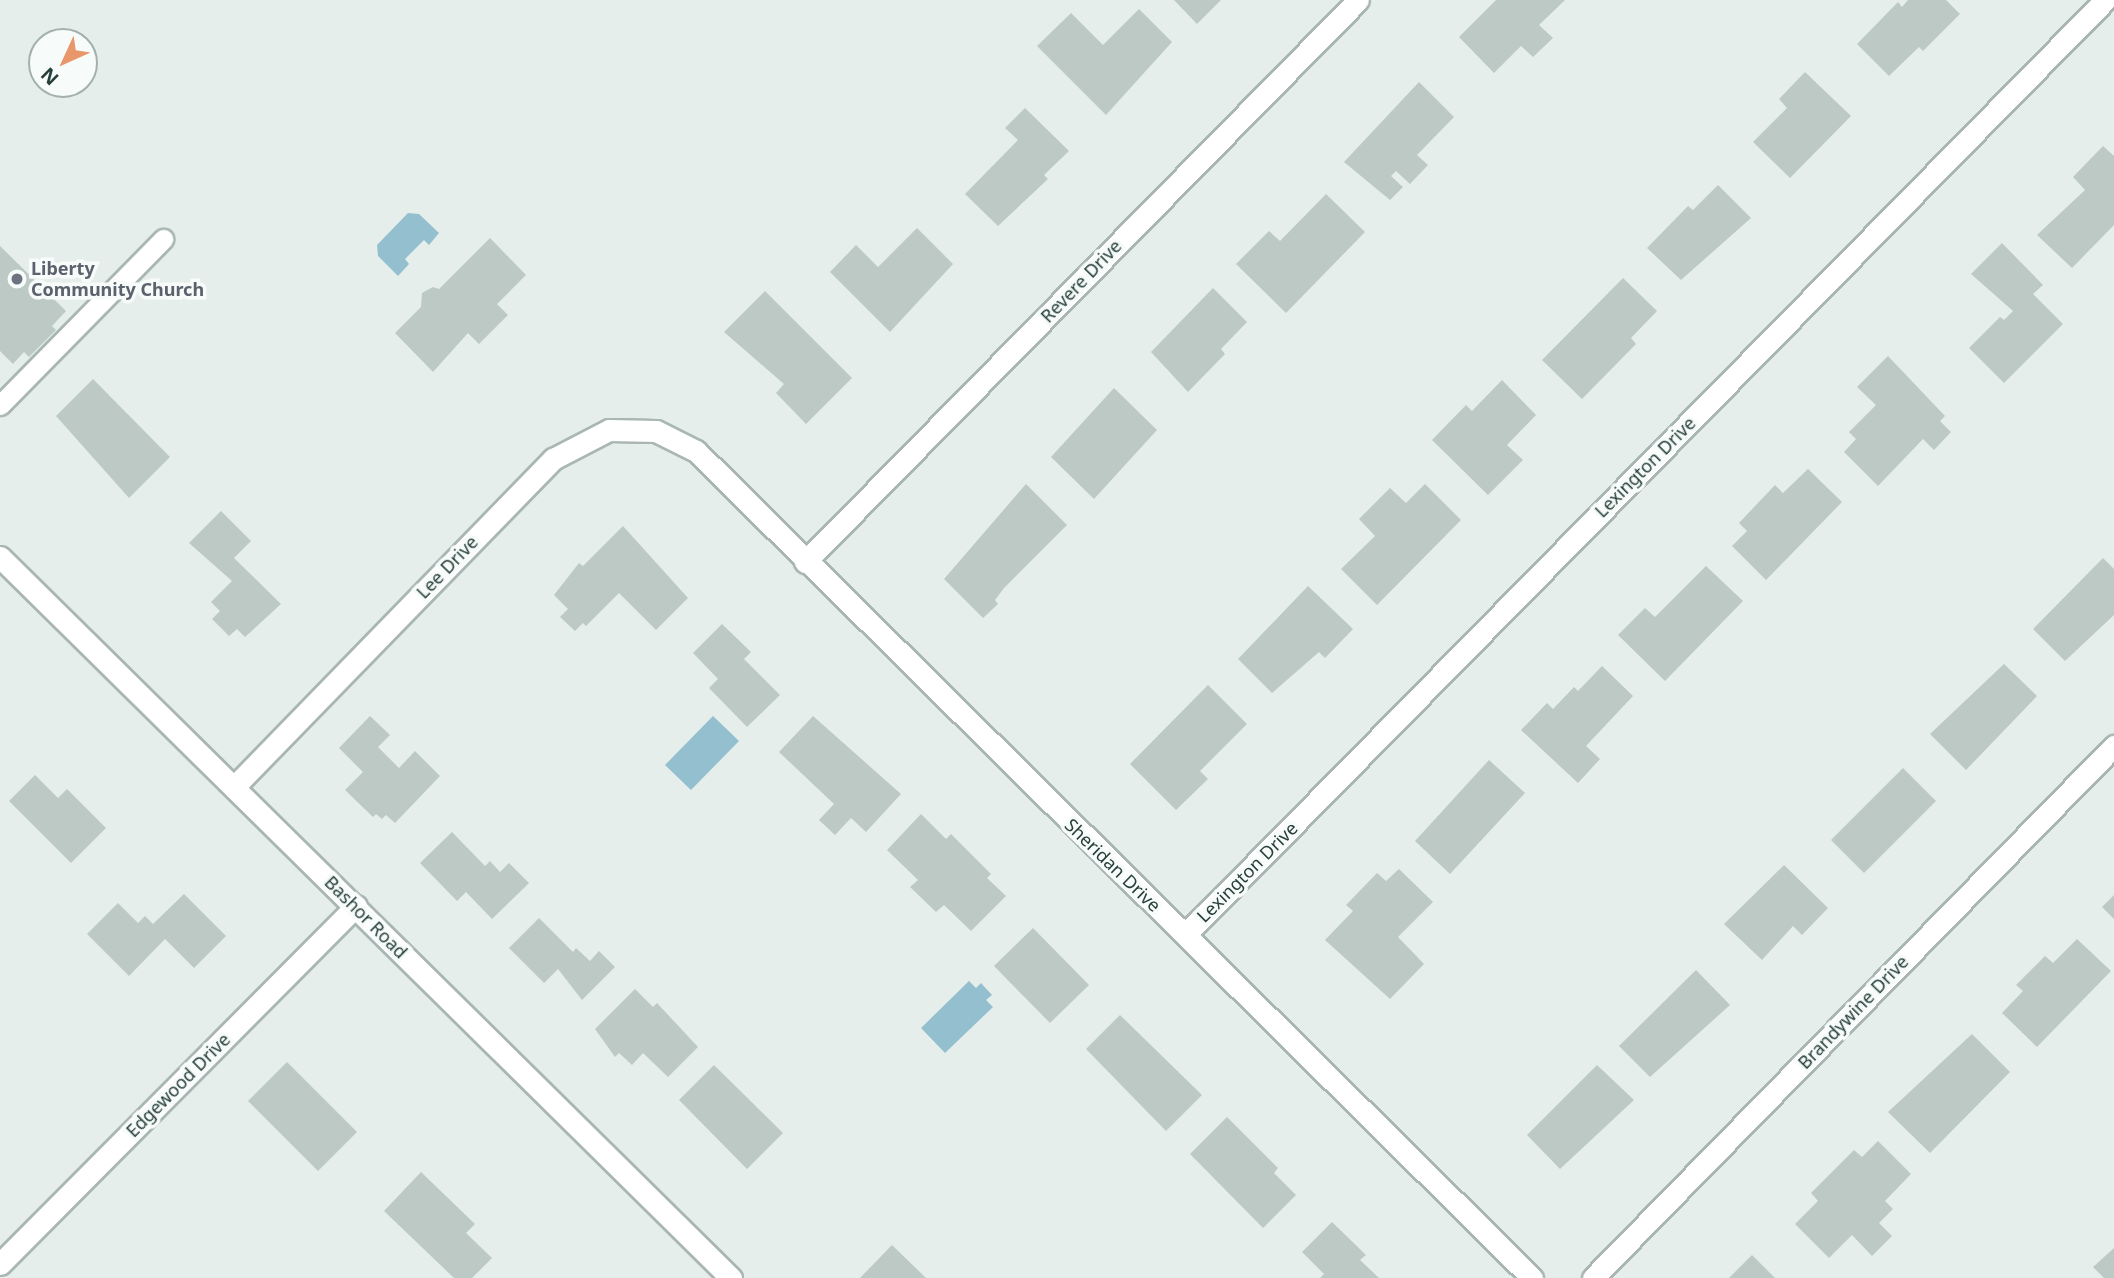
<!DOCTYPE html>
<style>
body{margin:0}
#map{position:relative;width:2114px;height:1278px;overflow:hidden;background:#e6eeec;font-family:"Noto Sans",sans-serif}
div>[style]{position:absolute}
.water>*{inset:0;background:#93bfce}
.building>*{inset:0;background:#bcc9c5}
.roads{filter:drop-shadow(2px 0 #a9b6b3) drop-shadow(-2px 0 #a9b6b3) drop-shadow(0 2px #a9b6b3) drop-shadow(0 -2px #a9b6b3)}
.service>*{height:19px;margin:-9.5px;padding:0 9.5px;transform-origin:9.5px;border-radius:9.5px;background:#fff}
.minor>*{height:21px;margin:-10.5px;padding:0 10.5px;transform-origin:10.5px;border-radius:10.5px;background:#fff}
.tertiary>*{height:21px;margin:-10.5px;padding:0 10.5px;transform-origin:10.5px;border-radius:10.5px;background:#fff}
.dots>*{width:19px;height:19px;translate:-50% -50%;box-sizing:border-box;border:4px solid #f7fbf9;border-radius:50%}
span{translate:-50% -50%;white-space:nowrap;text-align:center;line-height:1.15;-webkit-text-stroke:7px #f7fbf9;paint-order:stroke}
.worship-label{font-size:18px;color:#5b616d;font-weight:700}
.left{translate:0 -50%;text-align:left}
.street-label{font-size:18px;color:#263f3b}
.north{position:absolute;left:28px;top:28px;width:70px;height:70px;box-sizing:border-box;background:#f7fbf9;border:2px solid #a3b0ad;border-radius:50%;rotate:225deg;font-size:19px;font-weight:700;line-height:28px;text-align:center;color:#263f3b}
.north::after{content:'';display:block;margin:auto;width:24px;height:32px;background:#e8976a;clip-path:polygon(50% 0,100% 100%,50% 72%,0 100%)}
</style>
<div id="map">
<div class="water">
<i style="clip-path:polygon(408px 213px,419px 214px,439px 233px,429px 245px,424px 240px,405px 259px,409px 264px,398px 276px,378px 256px,377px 245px)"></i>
<i style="clip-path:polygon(713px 716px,739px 741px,691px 790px,665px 765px)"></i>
<i style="clip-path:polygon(969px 981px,976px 988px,981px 983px,992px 995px,986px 1000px,993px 1007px,945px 1053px,921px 1028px)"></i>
</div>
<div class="building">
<i style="clip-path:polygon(1174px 0,1221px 0,1197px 24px)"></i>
<i style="clip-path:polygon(1496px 0,1565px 0,1539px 25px,1553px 38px,1533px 57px,1521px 46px,1494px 73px,1459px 37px)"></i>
<i style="clip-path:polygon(1908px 0,1946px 0,1960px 14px,1923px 51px,1919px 47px,1889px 76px,1857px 44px,1898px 2px,1902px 7px)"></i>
<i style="clip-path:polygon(1139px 9px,1172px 42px,1106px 115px,1037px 46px,1071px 13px,1103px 45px)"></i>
<i style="clip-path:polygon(1805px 72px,1851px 116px,1790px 178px,1753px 142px,1787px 108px,1779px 99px)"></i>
<i style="clip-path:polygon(1419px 82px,1454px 117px,1417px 155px,1428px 165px,1410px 184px,1396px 171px,1391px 176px,1403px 187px,1390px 200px,1344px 162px)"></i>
<i style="clip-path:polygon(1025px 108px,1069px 151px,1044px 175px,1048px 179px,998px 226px,965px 194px,1018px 140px,1005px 128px)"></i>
<i style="clip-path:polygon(2103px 146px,2114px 156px,2114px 225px,2072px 268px,2037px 235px,2085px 190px,2073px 177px)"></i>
<i style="clip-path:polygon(1718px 185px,1751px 218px,1681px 280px,1647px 248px,1688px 206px,1693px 210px)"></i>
<i style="clip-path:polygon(1326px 194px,1365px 232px,1286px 313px,1236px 264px,1269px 231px,1280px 241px)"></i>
<i style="clip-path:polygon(917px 228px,953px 264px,890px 332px,830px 272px,856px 245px,878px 267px)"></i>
<i style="clip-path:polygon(490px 238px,526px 275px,497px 304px,508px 315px,479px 344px,468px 333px,433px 372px,395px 333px,421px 307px,422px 293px,433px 287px,439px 289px)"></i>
<i style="clip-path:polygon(2002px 243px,2043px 285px,2033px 294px,2063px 324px,2004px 383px,1969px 348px,2000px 317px,2004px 320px,2013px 311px,1971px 274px)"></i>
<i style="clip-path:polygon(0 246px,66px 311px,52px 326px,56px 330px,29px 357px,24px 352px,13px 364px,0 351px)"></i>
<i style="clip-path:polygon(1623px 278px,1657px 311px,1631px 338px,1636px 344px,1582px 399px,1542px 360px)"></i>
<i style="clip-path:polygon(1213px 288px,1247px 322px,1221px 349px,1225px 354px,1188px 392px,1151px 352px)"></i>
<i style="clip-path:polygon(765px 291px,852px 378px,806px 424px,776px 393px,784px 384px,724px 332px)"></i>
<i style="clip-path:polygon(1888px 356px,1945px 416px,1940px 421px,1951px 432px,1934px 450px,1923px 439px,1878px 486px,1844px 452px,1856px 439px,1849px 432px,1876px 405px,1857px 387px)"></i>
<i style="clip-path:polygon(93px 379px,170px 457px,129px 498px,56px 416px)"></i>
<i style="clip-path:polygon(1502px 380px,1536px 415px,1507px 445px,1523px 460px,1488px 495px,1432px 440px,1466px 405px,1472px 411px)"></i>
<i style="clip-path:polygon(1114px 388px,1157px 430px,1094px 499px,1051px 457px)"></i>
<i style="clip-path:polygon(1808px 469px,1842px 502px,1766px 580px,1732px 546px,1747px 531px,1739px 523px,1775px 485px,1783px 493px)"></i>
<i style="clip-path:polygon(1026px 484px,1067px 525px,1004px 588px,995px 600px,998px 604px,983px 618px,944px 579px)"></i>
<i style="clip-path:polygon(1425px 484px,1461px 520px,1377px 605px,1341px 569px,1375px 536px,1359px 519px,1390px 488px,1406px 503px)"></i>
<i style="clip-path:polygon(221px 511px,251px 541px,234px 558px,281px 604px,245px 637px,237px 629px,229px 636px,212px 619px,220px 611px,211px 602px,232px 581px,189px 543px)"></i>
<i style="clip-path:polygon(623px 526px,688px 598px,656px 630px,619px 593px,586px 626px,583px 623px,575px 631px,560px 617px,568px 609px,554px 595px,579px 563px,583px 566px)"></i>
<i style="clip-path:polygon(2103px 558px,2114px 569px,2114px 615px,2065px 661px,2033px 629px)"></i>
<i style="clip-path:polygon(1706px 566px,1743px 601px,1665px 681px,1618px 635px,1645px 608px,1655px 617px)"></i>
<i style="clip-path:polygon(1308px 586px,1353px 629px,1325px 658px,1319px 652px,1272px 693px,1238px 659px)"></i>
<i style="clip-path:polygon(722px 624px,751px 652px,744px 659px,780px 695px,747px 727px,709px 688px,718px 679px,693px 653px)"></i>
<i style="clip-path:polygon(2004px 664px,2037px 696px,1966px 770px,1930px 734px)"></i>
<i style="clip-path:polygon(1602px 666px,1633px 696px,1586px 746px,1600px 759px,1578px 783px,1521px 730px,1547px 703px,1553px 709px,1574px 687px,1578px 691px)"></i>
<i style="clip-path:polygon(1208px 685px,1247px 724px,1200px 771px,1208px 779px,1176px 810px,1130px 764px)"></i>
<i style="clip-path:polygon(370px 716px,390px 735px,378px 747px,399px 768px,415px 751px,440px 776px,395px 823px,386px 815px,382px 819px,376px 814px,373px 817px,345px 790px,363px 772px,339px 748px)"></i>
<i style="clip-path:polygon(813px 716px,901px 794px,866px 832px,851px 818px,835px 835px,819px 820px,834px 804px,779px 752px)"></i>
<i style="clip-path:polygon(1489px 760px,1525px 793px,1450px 874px,1415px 841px)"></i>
<i style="clip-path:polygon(1903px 768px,1936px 801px,1864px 873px,1831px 840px)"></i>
<i style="clip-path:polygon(35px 775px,58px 798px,67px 789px,106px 828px,71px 863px,9px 801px)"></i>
<i style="clip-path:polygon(921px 814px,946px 839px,951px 834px,991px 874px,987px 878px,1006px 896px,971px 931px,944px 905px,936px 912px,910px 887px,918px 880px,887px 850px)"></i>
<i style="clip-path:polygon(452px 832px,485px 866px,490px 861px,500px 872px,509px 863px,529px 883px,492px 919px,466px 892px,457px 901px,420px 863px)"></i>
<i style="clip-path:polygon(1784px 865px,1828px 908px,1802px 935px,1793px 926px,1762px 960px,1724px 924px)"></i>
<i style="clip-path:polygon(1399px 869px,1433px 902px,1398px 937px,1424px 964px,1390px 999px,1325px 940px,1353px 911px,1346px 905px,1377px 873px,1386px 881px)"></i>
<i style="clip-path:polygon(184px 894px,226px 936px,194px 968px,165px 939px,129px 976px,87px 934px,118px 903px,138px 923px,145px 916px,153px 924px)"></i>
<i style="clip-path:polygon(2114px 895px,2114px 919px,2102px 907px)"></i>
<i style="clip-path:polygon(539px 918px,573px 952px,576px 948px,590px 961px,599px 951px,615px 967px,582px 1000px,558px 969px,544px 983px,509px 948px)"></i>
<i style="clip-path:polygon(1033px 928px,1089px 985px,1050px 1023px,994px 966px)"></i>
<i style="clip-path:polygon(2077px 939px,2111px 971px,2037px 1047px,2002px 1013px,2023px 991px,2016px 985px,2045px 956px,2053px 963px)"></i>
<i style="clip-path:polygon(1696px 970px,1730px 1005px,1650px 1077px,1619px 1046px)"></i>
<i style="clip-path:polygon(635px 989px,653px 1007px,657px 1003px,698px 1047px,668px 1077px,643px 1053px,632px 1065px,619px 1053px,615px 1057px,595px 1029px)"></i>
<i style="clip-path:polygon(1120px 1015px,1202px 1095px,1166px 1131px,1086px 1049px)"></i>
<i style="clip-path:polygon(1972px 1034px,2010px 1072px,1930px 1153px,1888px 1112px)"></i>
<i style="clip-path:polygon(287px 1062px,357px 1132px,318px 1171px,248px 1101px)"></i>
<i style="clip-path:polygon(714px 1065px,783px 1133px,747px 1169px,679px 1100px)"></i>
<i style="clip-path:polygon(1597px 1065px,1634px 1100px,1560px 1169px,1527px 1135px)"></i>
<i style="clip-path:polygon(1227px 1117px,1278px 1168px,1274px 1173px,1296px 1195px,1263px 1228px,1190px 1154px)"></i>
<i style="clip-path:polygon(1878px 1141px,1911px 1174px,1885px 1201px,1893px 1209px,1879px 1223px,1892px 1236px,1872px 1256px,1852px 1235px,1829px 1258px,1795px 1224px,1818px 1201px,1811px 1193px,1854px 1150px,1862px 1157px)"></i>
<i style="clip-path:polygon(421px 1172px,475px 1224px,466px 1233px,492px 1258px,472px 1278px,454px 1278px,384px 1211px)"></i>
<i style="clip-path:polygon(1332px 1222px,1366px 1255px,1360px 1260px,1379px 1278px,1320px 1278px,1324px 1274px,1302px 1252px)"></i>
<i style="clip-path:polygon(892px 1245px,926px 1278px,860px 1278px)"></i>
<i style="clip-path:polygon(2114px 1248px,2114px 1278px,2104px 1278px,2093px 1267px)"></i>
<i style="clip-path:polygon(1752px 1255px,1775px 1278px,1729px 1278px)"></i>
</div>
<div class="roads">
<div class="service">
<i style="left:0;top:405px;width:233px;rotate:-45.5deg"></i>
</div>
<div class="minor">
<i style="left:805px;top:562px;width:788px;rotate:-45.46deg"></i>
<i style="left:234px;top:787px;width:458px;rotate:-45.8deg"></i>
<i style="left:553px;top:459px;width:63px;rotate:-27.4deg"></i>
<i style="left:609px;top:430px;width:47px;rotate:1.2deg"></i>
<i style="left:656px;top:431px;width:45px;rotate:26.6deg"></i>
<i style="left:696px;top:451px;width:1176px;rotate:44.69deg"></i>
<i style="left:1185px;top:935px;width:1312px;rotate:-45.46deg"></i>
<i style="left:0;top:1264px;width:505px;rotate:-45.16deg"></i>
<i style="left:1593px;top:1278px;width:745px;rotate:-45.6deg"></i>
</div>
<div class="tertiary">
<i style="left:0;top:557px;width:1027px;rotate:44.61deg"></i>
</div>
</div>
<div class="dots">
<i style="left:17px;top:279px;background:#6b7280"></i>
</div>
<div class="worship-label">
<span class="left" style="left:31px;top:279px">Liberty<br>Community Church</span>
</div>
<div class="street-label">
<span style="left:1081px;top:281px;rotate:-46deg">Revere Drive</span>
<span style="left:1645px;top:467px;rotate:-45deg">Lexington Drive</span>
<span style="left:447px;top:567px;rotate:-46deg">Lee Drive</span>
<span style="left:1113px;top:865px;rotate:44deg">Sheridan Drive</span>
<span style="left:1247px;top:872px;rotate:-45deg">Lexington Drive</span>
<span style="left:366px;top:917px;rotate:45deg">Bashor Road</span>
<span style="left:1853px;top:1012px;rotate:-46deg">Brandywine Drive</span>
<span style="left:178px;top:1085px;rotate:-45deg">Edgewood Drive</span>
</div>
<div class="north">N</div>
</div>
